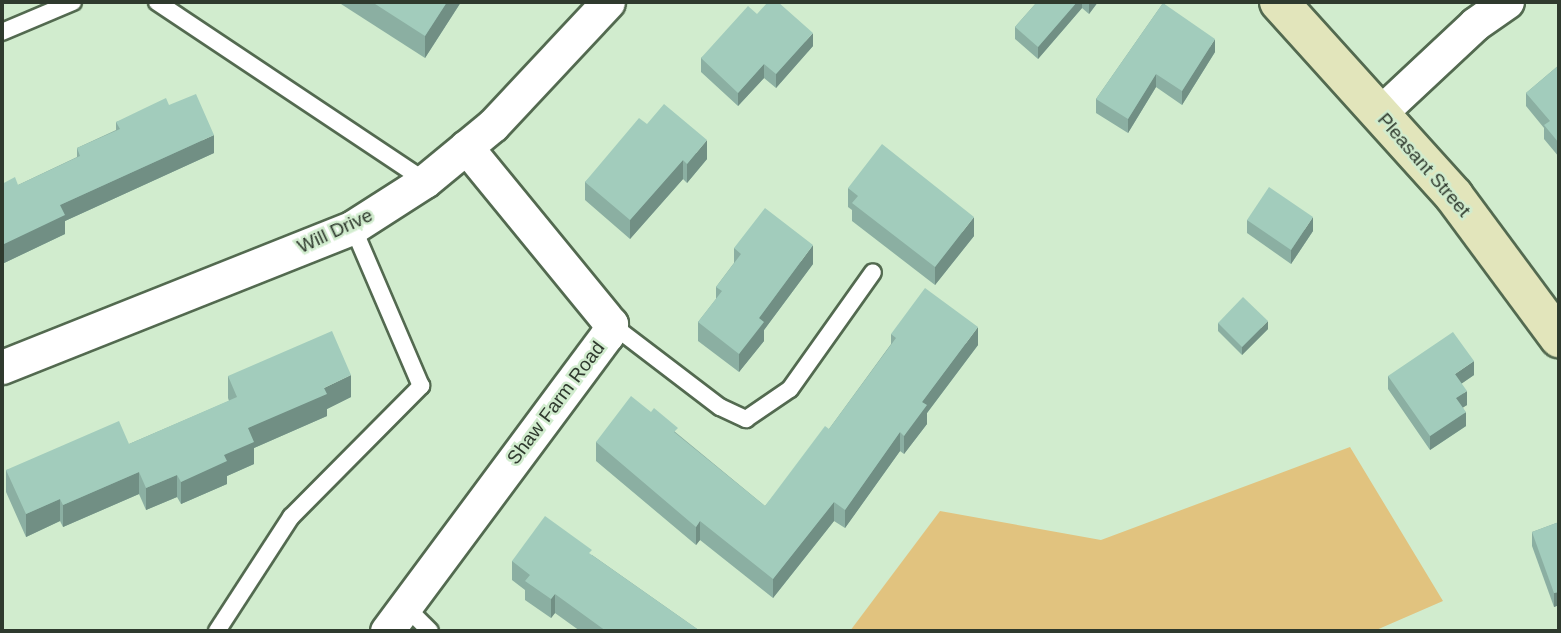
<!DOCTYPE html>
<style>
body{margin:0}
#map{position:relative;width:1561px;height:633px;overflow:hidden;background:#d1ecce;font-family:Helvetica,sans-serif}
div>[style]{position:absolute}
.green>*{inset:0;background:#e1c37f}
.roads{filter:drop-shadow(2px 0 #536a50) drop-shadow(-2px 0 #536a50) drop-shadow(0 2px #536a50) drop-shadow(0 -2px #536a50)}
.service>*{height:16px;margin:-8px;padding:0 8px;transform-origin:8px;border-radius:8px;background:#fff}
.minor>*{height:33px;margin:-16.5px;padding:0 16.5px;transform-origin:16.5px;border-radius:16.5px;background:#fff}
.secondary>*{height:38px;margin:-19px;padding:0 19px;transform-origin:19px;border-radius:19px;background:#e2e5bb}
.wall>*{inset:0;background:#8bafa2}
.shaded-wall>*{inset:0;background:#718f84}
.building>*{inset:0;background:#a2ccbc}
span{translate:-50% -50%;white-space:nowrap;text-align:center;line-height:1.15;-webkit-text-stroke:5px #d1ecce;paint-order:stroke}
.street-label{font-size:19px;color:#2f3a2e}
.frame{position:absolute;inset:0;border:4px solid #2f3a2e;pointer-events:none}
</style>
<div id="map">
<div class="green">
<i style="clip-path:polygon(1350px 447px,1443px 601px,1374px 631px,850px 631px,940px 511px,1101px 540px)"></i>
</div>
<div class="roads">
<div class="service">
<i style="left:157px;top:2px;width:322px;rotate:33.7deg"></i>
<i style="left:2px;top:32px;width:77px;rotate:-22.9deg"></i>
<i style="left:611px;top:324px;width:137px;rotate:37.3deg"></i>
<i style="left:720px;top:407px;width:29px;rotate:25deg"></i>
<i style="left:746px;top:419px;width:53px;rotate:-34.3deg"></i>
<i style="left:790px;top:389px;width:143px;rotate:-54.6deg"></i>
<i style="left:405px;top:606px;width:35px;rotate:45deg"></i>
<i style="left:217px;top:631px;width:136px;rotate:-57deg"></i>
<i style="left:291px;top:517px;width:185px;rotate:-45.2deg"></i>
<i style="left:421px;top:386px;width:173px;rotate:-113.2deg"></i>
</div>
<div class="minor">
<i style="left:1380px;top:113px;width:130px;rotate:-43.1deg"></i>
<i style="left:1475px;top:24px;width:39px;rotate:-35deg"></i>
<i style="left:2px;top:367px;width:378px;rotate:-21.7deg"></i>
<i style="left:353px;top:227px;width:85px;rotate:-32.6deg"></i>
<i style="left:425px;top:181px;width:88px;rotate:-39.5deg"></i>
<i style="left:493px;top:125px;width:168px;rotate:-46.9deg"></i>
<i style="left:387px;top:631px;width:369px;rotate:-53.4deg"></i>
<i style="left:607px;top:335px;width:12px;rotate:-70deg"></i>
<i style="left:611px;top:324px;width:229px;rotate:-129.3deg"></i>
</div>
<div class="secondary">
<i style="left:1279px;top:2px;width:261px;rotate:47.9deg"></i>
<i style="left:1454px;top:196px;width:177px;rotate:53.5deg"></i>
</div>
</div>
<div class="wall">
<i style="clip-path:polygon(341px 2px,461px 2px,425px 58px,341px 4px)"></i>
<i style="clip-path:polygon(1037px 2px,1098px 2px,1089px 14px,1082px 8px,1038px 59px,1015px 39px,1015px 27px)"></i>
<i style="clip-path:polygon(1163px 3px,1215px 52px,1182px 105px,1156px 87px,1128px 133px,1096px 113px,1096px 99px)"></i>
<i style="clip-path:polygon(757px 14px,813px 46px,776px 88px,764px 78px,738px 106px,701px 72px,701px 58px)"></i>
<i style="clip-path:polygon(1559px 65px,1559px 157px,1544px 139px,1544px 128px,1526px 106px,1526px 93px)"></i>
<i style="clip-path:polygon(169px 105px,214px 153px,65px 221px,65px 234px,2px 264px,2px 184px,18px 185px,77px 157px,77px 148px,116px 130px,116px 122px)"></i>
<i style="clip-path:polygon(647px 124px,707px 159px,687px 183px,683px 179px,630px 239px,585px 200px,585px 182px)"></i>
<i style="clip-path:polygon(848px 188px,974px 236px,935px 285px,852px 221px,852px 210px,848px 207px)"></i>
<i style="clip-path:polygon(1247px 220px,1313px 231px,1291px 264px,1247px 233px)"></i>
<i style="clip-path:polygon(734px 248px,813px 264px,764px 330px,764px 341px,739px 372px,698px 341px,698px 322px,716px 299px,716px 287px,734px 263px)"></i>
<i style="clip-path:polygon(1218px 323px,1268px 329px,1242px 355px,1218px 331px)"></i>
<i style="clip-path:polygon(891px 334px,978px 345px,927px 413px,927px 424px,904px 454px,900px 451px,845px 528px,834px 521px,773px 598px,700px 540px,696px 545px,596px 461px,596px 442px,651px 412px,765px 506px,829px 429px,891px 344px)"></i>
<i style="clip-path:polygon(1474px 375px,1461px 384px,1467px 405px,1463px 407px,1466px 426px,1430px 450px,1388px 389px,1388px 376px)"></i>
<i style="clip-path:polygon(228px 376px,351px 397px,327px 409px,327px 416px,254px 448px,254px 464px,227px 476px,227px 484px,181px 504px,177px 497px,146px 510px,139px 494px,63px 527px,60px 521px,26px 537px,6px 492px,6px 470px,129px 444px,229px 401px,228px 398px)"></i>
<i style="clip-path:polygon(1559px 522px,1559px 605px,1554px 607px,1532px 546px,1532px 532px)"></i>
<i style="clip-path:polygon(592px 555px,700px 631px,580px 631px,555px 613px,551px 618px,525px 600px,525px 590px,512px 580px,512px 561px)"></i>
</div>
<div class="shaded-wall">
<i style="clip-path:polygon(447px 2px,461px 2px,425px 58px,425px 36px)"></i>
<i style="clip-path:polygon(1077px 2px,1082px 2px,1082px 8px,1038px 59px,1038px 47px)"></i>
<i style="clip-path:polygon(1089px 2px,1098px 2px,1089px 14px)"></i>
<i style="clip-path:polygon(813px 33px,813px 46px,776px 88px,776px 74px)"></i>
<i style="clip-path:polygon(1215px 39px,1215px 52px,1182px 105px,1182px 91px)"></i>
<i style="clip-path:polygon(764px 64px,764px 78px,738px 106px,738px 93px)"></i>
<i style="clip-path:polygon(1156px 74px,1156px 87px,1128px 133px,1128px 119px)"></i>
<i style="clip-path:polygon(214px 135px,214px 153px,65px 221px,65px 234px,2px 264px,2px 245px,60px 205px)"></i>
<i style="clip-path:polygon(707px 140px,707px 159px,687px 183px,687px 164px)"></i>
<i style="clip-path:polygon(683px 160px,683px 179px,630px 239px,630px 220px)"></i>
<i style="clip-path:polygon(974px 217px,974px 236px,935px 285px,935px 267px)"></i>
<i style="clip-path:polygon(1313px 217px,1313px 231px,1291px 264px,1291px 250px)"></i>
<i style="clip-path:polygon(813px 245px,813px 264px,764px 330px,764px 341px,739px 372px,739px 354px,759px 318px)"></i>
<i style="clip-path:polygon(1268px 321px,1268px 329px,1242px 355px,1242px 347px)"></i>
<i style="clip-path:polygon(978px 327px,978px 345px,927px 413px,927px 424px,904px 454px,904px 436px,922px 402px)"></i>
<i style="clip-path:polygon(1474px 361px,1474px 375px,1455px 388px,1455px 374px)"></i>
<i style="clip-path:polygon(351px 375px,351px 397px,327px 409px,327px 416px,254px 448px,254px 464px,227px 476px,227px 484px,181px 504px,181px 482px,224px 455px,248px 428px,324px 388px)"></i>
<i style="clip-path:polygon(1467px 391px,1467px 405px,1456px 412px,1456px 398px)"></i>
<i style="clip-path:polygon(1466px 412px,1466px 426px,1430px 450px,1430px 436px)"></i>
<i style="clip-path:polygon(900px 432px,900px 451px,845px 528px,845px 510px)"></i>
<i style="clip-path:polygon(139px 472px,139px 494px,63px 527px,63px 505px)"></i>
<i style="clip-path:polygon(177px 475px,177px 497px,146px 510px,146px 488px)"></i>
<i style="clip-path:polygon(60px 499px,60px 521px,26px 537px,26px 514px)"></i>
<i style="clip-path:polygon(834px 502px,834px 521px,773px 598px,773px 579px)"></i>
<i style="clip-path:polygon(700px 521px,700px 540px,696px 545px,696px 527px)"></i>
<i style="clip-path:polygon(1559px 592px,1559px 605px,1554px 607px,1554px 593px)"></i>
<i style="clip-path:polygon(555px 594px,555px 613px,551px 618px,551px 599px)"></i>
</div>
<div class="building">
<i style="clip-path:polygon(372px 2px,447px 2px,425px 36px)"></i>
<i style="clip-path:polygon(768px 2px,778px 2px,813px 33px,776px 74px,764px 64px,738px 93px,701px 58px,748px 6px,757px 14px)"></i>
<i style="clip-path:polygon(1037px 2px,1077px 2px,1038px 47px,1015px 27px)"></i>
<i style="clip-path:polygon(1163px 3px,1215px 39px,1182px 91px,1156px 74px,1128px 119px,1096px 99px)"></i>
<i style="clip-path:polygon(1559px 65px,1559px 143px,1544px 125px,1550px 121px,1526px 93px)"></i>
<i style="clip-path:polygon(196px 94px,214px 135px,60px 205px,65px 215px,2px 245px,2px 184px,15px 177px,18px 185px,80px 156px,77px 148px,120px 129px,116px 122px,145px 108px,166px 98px,169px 105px)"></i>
<i style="clip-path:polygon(664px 104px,707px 140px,687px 164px,683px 160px,630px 220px,585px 182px,639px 118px,647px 124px)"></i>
<i style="clip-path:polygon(882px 144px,974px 217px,935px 267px,852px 203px,858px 196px,848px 188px)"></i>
<i style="clip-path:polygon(1269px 187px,1313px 217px,1291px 250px,1247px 220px)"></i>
<i style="clip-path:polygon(765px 208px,813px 245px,759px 318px,764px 322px,739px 354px,698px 322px,722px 291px,716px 287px,741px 254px,734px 248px)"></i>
<i style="clip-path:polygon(925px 288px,978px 327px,922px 402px,927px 405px,904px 436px,900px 432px,845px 510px,834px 502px,773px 579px,700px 521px,696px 527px,596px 442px,631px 396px,651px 412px,654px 408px,678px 428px,674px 432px,765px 506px,825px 426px,829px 429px,896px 338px,891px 334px)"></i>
<i style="clip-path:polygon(1243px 297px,1268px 321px,1242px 347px,1218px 323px)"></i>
<i style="clip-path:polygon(332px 331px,351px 375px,324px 388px,327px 394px,248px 428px,254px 442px,224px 455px,227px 461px,181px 482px,177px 475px,146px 488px,139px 472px,63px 505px,60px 499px,26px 514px,6px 470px,119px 421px,129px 444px,237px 397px,228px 376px)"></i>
<i style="clip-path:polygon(1453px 332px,1474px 361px,1455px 374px,1467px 391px,1456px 398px,1466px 412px,1430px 436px,1388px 376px)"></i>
<i style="clip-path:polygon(545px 516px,592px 550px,589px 553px,700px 631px,606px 631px,555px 594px,551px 599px,525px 581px,530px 575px,512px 561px)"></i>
<i style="clip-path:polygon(1559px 522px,1559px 592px,1554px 593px,1532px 532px)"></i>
</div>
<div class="street-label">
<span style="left:1424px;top:165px;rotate:49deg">Pleasant Street</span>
<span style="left:335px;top:231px;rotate:-25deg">Will Drive</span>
<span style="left:556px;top:403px;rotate:-53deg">Shaw Farm Road</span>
</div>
<div class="frame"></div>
</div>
